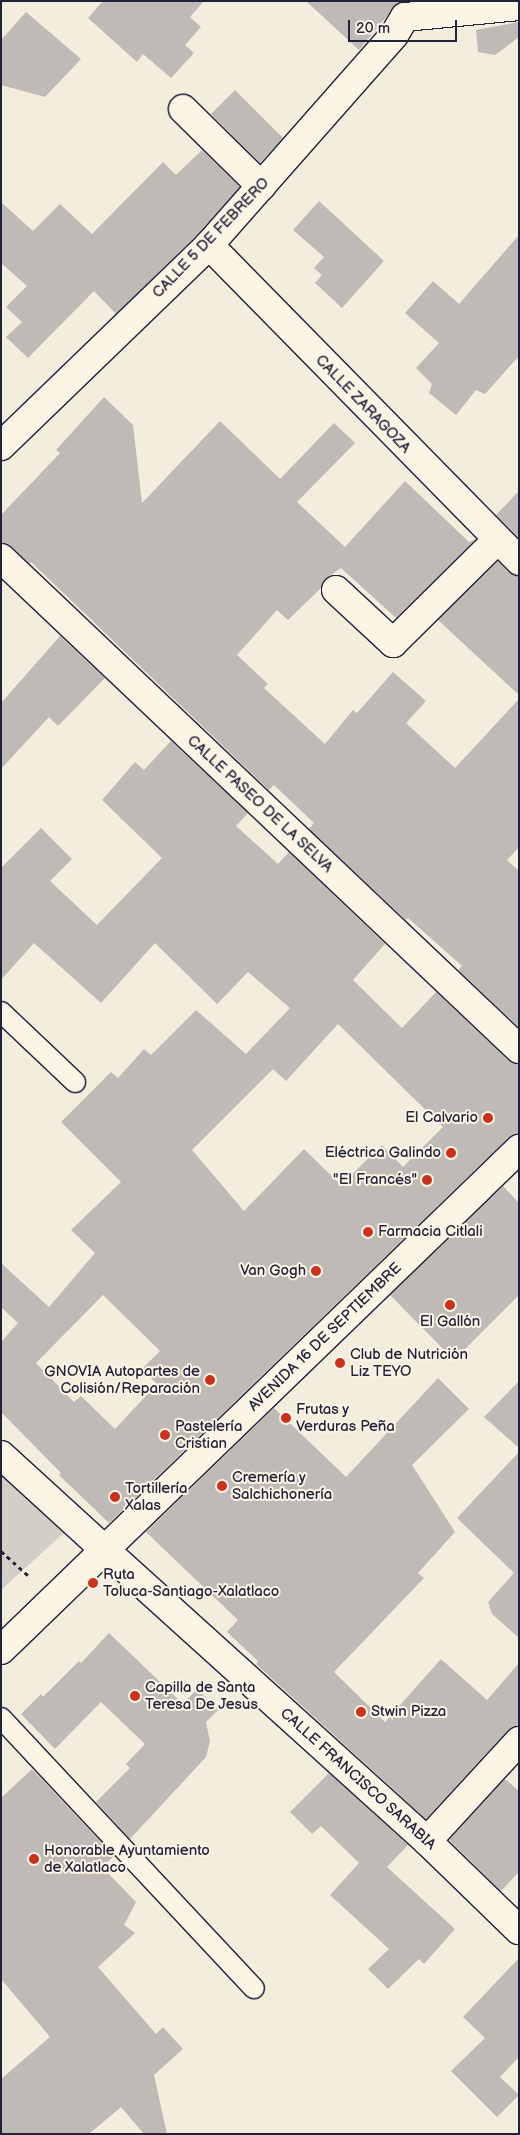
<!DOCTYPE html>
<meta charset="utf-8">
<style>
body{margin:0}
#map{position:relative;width:520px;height:2135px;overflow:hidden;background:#f3edde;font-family:"Balsamiq Sans",sans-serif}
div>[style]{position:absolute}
.green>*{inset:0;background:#d4cfc6}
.building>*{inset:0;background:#bfbab6}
.path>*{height:3px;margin-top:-1.5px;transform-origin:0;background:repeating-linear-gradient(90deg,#22223b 0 4px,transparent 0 8px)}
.roads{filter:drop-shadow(1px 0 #22223b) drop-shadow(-1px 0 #22223b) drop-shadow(0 1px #22223b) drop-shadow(0 -1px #22223b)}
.service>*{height:20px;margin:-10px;padding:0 10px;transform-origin:10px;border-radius:10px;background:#fcf5e5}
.minor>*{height:28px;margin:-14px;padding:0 14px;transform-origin:14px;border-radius:14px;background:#fcf5e5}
.secondary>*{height:28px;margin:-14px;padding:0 14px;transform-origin:14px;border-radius:14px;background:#fcf5e5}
.dots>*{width:14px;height:14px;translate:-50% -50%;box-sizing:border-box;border:2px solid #fcf5e5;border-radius:50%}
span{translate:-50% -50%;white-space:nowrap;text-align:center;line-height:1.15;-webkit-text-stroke:4px #fcf5e5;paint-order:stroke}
.street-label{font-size:15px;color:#22223b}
.poi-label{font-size:15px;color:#22223b}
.right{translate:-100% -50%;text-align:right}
.left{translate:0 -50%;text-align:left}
.frame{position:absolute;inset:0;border:2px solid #22223b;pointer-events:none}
.scale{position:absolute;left:348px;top:20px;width:109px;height:22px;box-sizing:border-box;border:2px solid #22223b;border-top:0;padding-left:6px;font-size:15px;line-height:18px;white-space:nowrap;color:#22223b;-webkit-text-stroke:4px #fcf5e5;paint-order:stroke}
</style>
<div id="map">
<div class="green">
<i style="clip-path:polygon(1px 1471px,66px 1531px,1px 1590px)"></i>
</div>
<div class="building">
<i style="clip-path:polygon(103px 1px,204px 1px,190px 17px,201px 27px,185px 45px,194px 53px,171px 78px,143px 54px,137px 62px,88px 18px)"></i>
<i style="clip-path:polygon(306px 1px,405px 1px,396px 5px,359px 50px)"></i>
<i style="clip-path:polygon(26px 12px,81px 59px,45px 97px,1px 85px,1px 40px)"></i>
<i style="clip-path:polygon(519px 22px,519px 37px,495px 55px,478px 52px,476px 30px)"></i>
<i style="clip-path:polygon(235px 90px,283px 138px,260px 163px,211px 114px)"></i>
<i style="clip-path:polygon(202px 150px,240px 187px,198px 234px,116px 314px,94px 291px,28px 358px,6px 337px,22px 322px,6px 307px,27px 286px,1px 263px,1px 202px,33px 231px,60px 204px,92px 234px,163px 162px,176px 175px)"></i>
<i style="clip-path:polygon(319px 201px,384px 261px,342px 308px,315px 283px,322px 275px,314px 268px,324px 257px,293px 230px)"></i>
<i style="clip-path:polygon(519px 235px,519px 356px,485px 394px,476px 390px,456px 415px,429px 393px,432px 384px,416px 368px,439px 343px,405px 313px,433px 281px,459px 304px)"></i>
<i style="clip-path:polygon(104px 397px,133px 425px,142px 503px,220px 421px,280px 479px,334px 423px,355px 443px,297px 502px,345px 547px,405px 481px,469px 542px,476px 539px,396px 618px,341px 568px,325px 579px,321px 588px,288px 620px,277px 610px,237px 655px,268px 684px,264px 688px,325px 744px,353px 710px,357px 713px,393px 672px,426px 701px,406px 723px,455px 768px,519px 699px,519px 847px,507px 860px,519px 871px,519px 1027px,458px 970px,462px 966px,408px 918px,406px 920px,309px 829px,314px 823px,274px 785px,269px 790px,31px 562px,30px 564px,12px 547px,1px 543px,1px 515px,60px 453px,56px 450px)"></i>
<i style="clip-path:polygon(519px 491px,519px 538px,496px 515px)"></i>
<i style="clip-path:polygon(498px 561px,508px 572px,519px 576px,519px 695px,438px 620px)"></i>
<i style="clip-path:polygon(60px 636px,105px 678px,58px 726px,49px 717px,1px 769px,1px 703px)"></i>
<i style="clip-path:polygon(evenodd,171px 741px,248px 813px,236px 826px,278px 864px,289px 852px,385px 944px,353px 980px,402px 1028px,436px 992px,508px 1060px,519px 1064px,519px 1134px,508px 1138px,109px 1523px,59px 1475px,61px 1473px,1px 1412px,1px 1342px,18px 1323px,1px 1307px,1px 1263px,49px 1307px,95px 1253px,71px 1230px,121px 1182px,61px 1122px,111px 1072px,118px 1078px,144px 1049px,151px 1055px,196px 1010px,246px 1054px,290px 1008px,248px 972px,217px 1004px,155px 943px,101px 1003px,34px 943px,1px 980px,1px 868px,41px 828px,72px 859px,50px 881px,97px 925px,162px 858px,102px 800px,135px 762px,144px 770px,171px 741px,338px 1024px,443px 1127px,403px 1167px,382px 1145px,341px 1185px,304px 1149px,244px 1211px,192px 1150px,273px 1069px,286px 1081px,338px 1024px,171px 741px,103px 1295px,160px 1351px,142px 1369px,157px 1384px,115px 1429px,81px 1396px,74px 1402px,36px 1363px,103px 1295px)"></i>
<i style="clip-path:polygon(503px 1186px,519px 1203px,519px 1295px,454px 1360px,390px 1295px)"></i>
<i style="clip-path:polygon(438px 1378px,469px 1409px,412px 1465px,455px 1532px,418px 1573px,424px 1578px,334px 1672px,385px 1722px,441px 1659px,487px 1700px,519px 1663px,519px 1726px,508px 1730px,426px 1819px,256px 1664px,258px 1661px,227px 1632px,238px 1620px,146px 1532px,274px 1408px,346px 1477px)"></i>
<i style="clip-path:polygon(519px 1381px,519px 1448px,484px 1417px)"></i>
<i style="clip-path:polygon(519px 1452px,519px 1638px,492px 1614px,488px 1602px,514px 1573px,457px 1518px)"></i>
<i style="clip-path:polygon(109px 1633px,183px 1704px,197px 1689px,218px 1710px,206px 1722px,210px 1741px,206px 1757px,130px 1839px,96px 1802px,130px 1768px,126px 1764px,145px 1744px,101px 1702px,55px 1749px,21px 1714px,41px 1694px,43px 1697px,79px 1661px,81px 1663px)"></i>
<i style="clip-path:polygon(32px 1769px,114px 1856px,102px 1867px,136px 1902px,124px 1925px,135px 1933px,98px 1967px,156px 2034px,163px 2027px,183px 2049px,154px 2075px,167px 2134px,144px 2134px,121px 2107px,89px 2134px,1px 2134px,1px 2079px,50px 2037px,1px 1979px,1px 1798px)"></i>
<i style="clip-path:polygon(329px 1773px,408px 1845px,387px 1867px,455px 1929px,424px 1964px,419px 1959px,388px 1989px,368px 1969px,389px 1949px,330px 1895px,359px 1863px,321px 1826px,312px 1834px,290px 1812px)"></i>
<i style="clip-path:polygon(505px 1779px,519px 1791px,519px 1872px,501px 1891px,449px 1840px)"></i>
<i style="clip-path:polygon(519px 1958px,519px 2057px,500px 2077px,519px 2095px,497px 2117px,451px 2071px,485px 2038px,463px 2017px)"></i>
</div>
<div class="path">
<i style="left:1px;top:1551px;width:39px;rotate:42deg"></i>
</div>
<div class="roads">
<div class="service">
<i style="left:1px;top:1012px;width:102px;rotate:43.4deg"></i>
<i style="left:1px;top:1718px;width:370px;rotate:46.9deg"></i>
</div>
<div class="minor">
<i style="left:405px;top:17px;width:115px;rotate:-5.5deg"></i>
<i style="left:183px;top:109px;width:110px;rotate:44.6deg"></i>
<i style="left:209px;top:245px;width:443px;rotate:45.5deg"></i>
<i style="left:1px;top:446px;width:289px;rotate:-44deg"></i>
<i style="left:209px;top:245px;width:280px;rotate:-48.6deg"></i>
<i style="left:394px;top:35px;width:21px;rotate:-59deg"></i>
<i style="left:1px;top:558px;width:714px;rotate:43.47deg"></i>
<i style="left:336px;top:590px;width:78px;rotate:42.9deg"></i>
<i style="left:393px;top:643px;width:146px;rotate:-44.7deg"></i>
<i style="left:105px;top:1550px;width:434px;rotate:42.1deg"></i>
<i style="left:427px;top:1841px;width:128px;rotate:44.1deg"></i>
<i style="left:427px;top:1841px;width:136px;rotate:-47.4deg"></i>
</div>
<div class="secondary">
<i style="left:1px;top:1455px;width:141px;rotate:42.4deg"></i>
<i style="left:1px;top:1650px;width:721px;rotate:-44.04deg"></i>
</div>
</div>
<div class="dots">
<i style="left:488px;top:1118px;background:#c8321e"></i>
<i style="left:451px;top:1153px;background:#c8321e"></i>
<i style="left:427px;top:1180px;background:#c8321e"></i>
<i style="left:368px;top:1232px;background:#c8321e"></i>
<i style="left:316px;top:1271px;background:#c8321e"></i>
<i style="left:450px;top:1305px;background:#c8321e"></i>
<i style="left:340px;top:1363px;background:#c8321e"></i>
<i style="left:210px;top:1380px;background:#c8321e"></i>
<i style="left:286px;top:1418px;background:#c8321e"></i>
<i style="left:165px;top:1435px;background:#c8321e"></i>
<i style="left:222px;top:1486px;background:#c8321e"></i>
<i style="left:115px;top:1497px;background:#c8321e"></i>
<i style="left:93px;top:1583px;background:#c8321e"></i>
<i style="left:135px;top:1696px;background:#c8321e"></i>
<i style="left:361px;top:1712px;background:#c8321e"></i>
<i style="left:34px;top:1859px;background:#c8321e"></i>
</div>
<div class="street-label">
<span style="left:211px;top:238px;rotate:-46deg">CALLE 5 DE FEBRERO</span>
<span style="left:363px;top:404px;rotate:46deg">CALLE ZARAGOZA</span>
<span style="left:260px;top:804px;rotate:43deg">CALLE PASEO DE LA SELVA</span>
<span style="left:325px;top:1337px;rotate:-44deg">AVENIDA 16 DE SEPTIEMBRE</span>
<span style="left:358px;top:1779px;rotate:42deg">CALLE FRANCISCO SARABIA</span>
</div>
<div class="poi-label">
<span class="right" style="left:478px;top:1118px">El Calvario</span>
<span class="right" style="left:441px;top:1153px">Eléctrica Galindo</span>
<span class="right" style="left:417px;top:1180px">"El Francés"</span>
<span class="left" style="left:378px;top:1232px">Farmacia Citlali</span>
<span class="right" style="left:306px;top:1271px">Van Gogh</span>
<span style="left:450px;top:1322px">El Gallón</span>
<span class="left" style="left:350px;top:1363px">Club de Nutrición<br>Liz TEYO</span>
<span class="right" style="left:200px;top:1380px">GNOVIA Autopartes de<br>Colisión/Reparación</span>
<span class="left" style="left:296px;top:1418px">Frutas y<br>Verduras Peña</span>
<span class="left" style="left:175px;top:1435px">Pastelería<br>Cristian</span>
<span class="left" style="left:232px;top:1486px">Cremería y<br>Salchichonería</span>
<span class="left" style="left:125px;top:1497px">Tortillería<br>Xalas</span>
<span class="left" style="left:103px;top:1583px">Ruta<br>Toluca-Santiago-Xalatlaco</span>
<span class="left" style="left:145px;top:1696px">Capilla de Santa<br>Teresa De Jesus</span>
<span class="left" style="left:371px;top:1712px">Stwin Pizza</span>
<span class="left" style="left:44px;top:1859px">Honorable Ayuntamiento<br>de Xalatlaco</span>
</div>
<div class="frame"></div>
<div class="scale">20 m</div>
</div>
